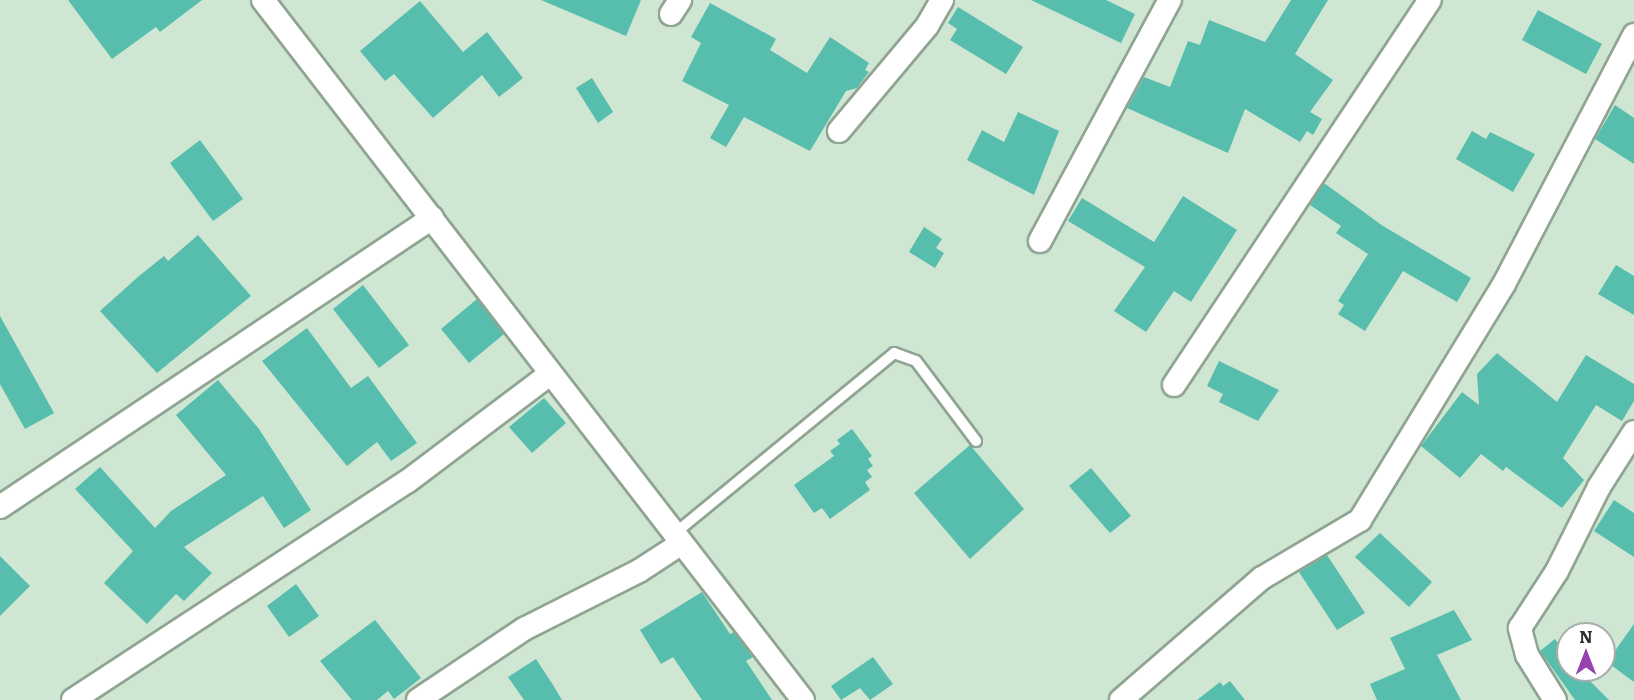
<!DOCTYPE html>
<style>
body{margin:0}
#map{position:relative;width:1634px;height:700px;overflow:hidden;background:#cfe6d2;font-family:Literata,serif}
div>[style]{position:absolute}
.building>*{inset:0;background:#57bdad}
.roads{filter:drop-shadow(2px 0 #8fa491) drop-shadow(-2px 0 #8fa491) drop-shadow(0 2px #8fa491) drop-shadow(0 -2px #8fa491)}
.service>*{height:10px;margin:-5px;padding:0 5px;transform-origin:5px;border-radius:5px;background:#fff}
.minor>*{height:22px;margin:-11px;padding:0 11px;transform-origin:11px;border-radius:11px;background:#fff}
span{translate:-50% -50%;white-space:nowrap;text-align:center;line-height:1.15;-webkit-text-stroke:4.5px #fff;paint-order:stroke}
.north{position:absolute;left:1556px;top:622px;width:60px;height:60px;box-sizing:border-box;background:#fff;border:2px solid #a9adaa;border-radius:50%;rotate:0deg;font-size:16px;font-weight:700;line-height:24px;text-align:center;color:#29322a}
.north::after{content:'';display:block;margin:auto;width:21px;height:27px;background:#9742af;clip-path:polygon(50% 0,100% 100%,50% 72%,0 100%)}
</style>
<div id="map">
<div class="building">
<i style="clip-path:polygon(68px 0,202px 0,160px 32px,156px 27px,112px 59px)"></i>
<i style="clip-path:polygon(541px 0,641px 0,626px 36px)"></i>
<i style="clip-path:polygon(1031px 0,1106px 0,1135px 14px,1121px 43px)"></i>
<i style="clip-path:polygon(1291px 0,1328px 0,1295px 54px,1333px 80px,1310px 112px,1322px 119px,1313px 135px,1307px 131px,1300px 142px,1245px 109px,1228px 153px,1127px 108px,1144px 77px,1170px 87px,1188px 41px,1200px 45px,1209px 20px,1265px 42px)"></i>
<i style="clip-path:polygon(420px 1px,463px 52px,487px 32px,523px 78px,499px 97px,482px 75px,433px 118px,394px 74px,385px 81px,360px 51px)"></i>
<i style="clip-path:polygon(710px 3px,776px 39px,770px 50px,807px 73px,830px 37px,869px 63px,865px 70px,869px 72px,857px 88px,846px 91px,810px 151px,744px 117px,726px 147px,710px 138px,729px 105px,682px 81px,701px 43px,691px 37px)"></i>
<i style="clip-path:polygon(958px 7px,1023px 47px,1006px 74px,950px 40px,957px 29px,948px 23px)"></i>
<i style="clip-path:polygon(1538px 10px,1602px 44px,1586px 74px,1522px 40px)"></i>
<i style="clip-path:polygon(592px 78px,613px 112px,598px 123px,576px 88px)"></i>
<i style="clip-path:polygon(1615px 105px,1634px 118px,1634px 164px,1595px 139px)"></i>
<i style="clip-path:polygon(1018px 112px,1059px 131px,1034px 195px,967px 160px,982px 130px,1004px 142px)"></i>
<i style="clip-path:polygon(1472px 131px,1486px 139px,1490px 132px,1535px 154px,1513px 192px,1456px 159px)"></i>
<i style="clip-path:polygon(200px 140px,243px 199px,213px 221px,170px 163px)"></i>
<i style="clip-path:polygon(1324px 183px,1383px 226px,1471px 278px,1457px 302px,1403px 271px,1365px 331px,1338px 314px,1344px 305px,1338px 301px,1368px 254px,1336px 233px,1341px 226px,1310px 205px)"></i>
<i style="clip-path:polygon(1183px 196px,1237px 230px,1191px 302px,1174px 291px,1146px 332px,1114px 311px,1145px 267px,1068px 221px,1082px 198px,1154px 242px)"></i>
<i style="clip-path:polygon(924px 227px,942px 239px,936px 248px,944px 253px,935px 268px,909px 252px)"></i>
<i style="clip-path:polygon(198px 235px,251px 296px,157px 373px,100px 311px,139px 276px,164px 256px,168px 261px)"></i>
<i style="clip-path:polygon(1616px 265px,1634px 276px,1634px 315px,1598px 294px)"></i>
<i style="clip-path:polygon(363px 285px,409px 345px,379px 368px,333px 309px)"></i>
<i style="clip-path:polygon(477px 299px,504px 334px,469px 363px,441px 329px)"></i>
<i style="clip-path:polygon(0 316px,54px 413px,25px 429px,0 384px)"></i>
<i style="clip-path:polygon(307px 328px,351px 388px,368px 376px,417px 443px,391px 461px,377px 442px,347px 466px,262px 361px)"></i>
<i style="clip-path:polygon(1497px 353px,1557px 402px,1586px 355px,1634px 384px,1634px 401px,1622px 421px,1596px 405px,1563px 458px,1584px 480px,1562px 508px,1506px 467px,1503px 471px,1481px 454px,1460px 478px,1421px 446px,1462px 392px,1479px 405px,1477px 374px)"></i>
<i style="clip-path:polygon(1219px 361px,1279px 390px,1258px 421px,1219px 402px,1223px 394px,1207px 386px)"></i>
<i style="clip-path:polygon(218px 380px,259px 429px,311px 510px,284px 528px,263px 496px,184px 547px,212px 573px,184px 601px,176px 594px,147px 624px,104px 583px,133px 551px,75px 489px,100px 467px,155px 528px,171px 511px,226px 475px,176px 415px)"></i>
<i style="clip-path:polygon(544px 398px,566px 423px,532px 453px,509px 427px)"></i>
<i style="clip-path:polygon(852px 429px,872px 456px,868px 459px,873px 466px,867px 470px,872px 477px,865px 482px,870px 490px,830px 519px,822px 508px,814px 513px,794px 485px,834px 456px,830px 451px,840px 444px,837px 440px)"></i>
<i style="clip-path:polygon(970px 445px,1024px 509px,970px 559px,914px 493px)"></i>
<i style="clip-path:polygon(1091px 468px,1131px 516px,1110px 533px,1069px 486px)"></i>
<i style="clip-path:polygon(1614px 500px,1634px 513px,1634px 557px,1594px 531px)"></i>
<i style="clip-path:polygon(1380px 533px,1432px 582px,1409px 607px,1355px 557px)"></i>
<i style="clip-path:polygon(1327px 555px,1365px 613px,1337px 630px,1299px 572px)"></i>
<i style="clip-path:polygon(0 556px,30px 586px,0 616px)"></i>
<i style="clip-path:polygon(296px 584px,319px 616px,289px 637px,267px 606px)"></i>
<i style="clip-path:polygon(702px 592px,730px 634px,734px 632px,753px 657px,746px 661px,772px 700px,702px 700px,673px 657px,661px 664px,640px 630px)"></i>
<i style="clip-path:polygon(1454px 610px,1472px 640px,1437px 655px,1461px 700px,1377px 700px,1370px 684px,1405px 669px,1390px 638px)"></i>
<i style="clip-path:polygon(375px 620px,421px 678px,394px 699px,388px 691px,377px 700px,352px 700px,320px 661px)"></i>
<i style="clip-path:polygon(1634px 624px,1634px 682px,1607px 662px)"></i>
<i style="clip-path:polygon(1555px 639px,1568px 656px,1568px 670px,1579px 670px,1609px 700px,1575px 700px,1540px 651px)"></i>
<i style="clip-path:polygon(873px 657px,893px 684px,870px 700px,860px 688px,841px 700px,831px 686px)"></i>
<i style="clip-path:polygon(536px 659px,553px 685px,562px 700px,524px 700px,508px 677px)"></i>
<i style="clip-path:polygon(1230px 681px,1245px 700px,1197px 700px,1220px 682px,1223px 686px)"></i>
</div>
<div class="roads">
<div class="service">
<i style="left:674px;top:534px;width:285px;rotate:-39.4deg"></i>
<i style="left:894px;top:353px;width:23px;rotate:20deg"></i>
<i style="left:916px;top:361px;width:100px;rotate:53.1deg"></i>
</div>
<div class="minor">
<i style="left:263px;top:0;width:884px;rotate:52.35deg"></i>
<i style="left:671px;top:14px;width:17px;rotate:-57deg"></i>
<i style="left:839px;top:131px;width:137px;rotate:-50deg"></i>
<i style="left:927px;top:26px;width:30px;rotate:-60deg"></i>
<i style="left:1040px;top:241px;width:274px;rotate:-61.7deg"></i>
<i style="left:1174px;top:385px;width:462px;rotate:-56.4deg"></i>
<i style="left:0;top:507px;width:520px;rotate:-33.78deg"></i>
<i style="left:73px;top:700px;width:400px;rotate:-33.2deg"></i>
<i style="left:408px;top:481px;width:178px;rotate:-37deg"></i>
<i style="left:418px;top:700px;width:128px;rotate:-33.8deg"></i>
<i style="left:524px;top:629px;width:129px;rotate:-26.8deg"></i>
<i style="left:639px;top:571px;width:51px;rotate:-33.1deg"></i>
<i style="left:1121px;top:700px;width:186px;rotate:-40.9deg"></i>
<i style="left:1262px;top:578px;width:114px;rotate:-30.6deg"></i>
<i style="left:1360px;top:520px;width:276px;rotate:-58.6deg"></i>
<i style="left:1504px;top:284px;width:281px;rotate:-62.4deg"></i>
<i style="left:1555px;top:700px;width:53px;rotate:-121.9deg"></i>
<i style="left:1527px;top:655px;width:28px;rotate:-105deg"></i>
<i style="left:1520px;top:628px;width:68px;rotate:-57deg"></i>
<i style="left:1557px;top:571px;width:94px;rotate:-63.4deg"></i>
<i style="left:1599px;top:487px;width:65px;rotate:-57.5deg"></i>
</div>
</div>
<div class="north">N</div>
</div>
